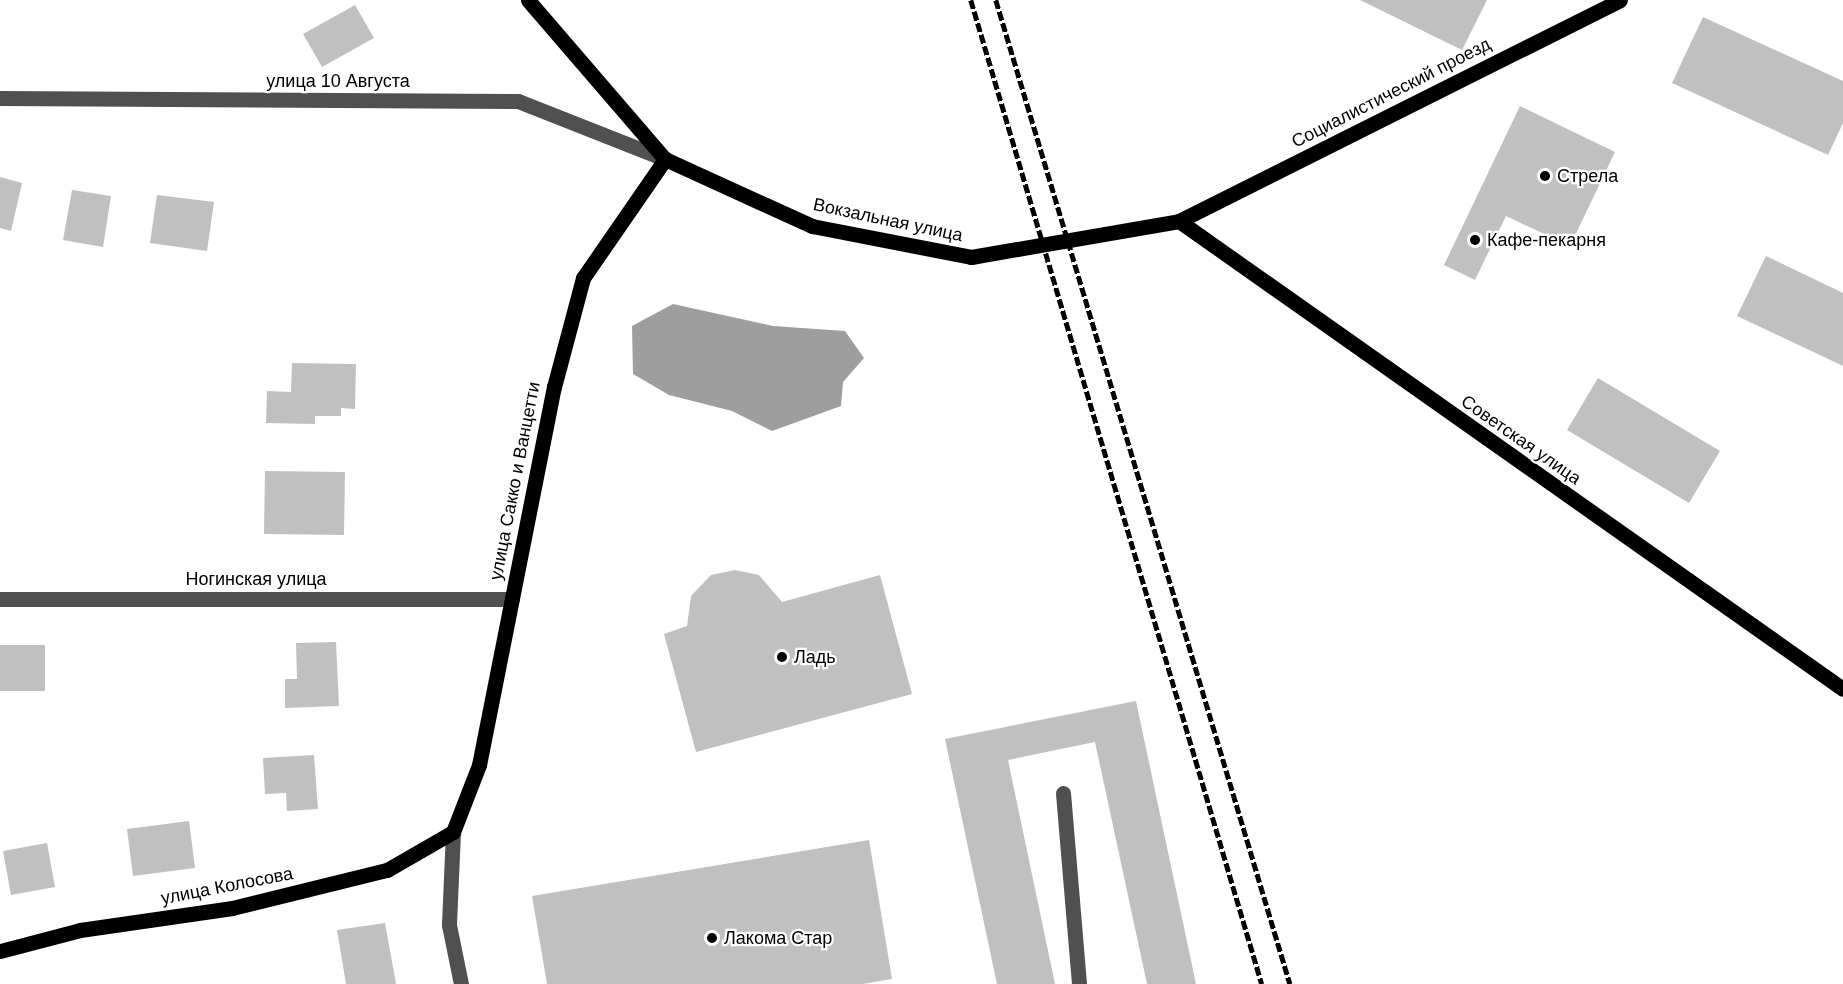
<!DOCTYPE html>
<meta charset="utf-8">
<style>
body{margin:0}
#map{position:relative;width:1843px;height:984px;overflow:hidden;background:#fff;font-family:Arial,sans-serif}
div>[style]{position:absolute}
.water>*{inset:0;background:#9e9e9e}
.building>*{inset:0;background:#c0c0c0}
.minor>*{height:15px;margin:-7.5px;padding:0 7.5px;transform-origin:7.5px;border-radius:7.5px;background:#505050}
.major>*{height:15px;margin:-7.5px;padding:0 7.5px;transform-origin:7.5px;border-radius:7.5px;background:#000}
.rail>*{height:4.5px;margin-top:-2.25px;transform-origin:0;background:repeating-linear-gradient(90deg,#000 0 9px,transparent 0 12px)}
.dots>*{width:16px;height:16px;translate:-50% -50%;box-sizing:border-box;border:3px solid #fff;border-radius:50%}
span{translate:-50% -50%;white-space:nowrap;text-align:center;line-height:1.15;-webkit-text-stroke:4.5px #fff;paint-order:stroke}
.street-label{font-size:18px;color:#000}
.poi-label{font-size:18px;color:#000}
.left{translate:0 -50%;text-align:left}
</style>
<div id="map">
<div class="water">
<i style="clip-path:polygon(673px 304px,773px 326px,845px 331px,864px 358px,843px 382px,841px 406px,772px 431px,732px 411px,669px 395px,633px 374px,632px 326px)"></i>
</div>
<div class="building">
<i style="clip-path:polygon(1360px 0,1487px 0,1462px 50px)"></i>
<i style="clip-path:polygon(355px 5px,374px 38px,322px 67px,303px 34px)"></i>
<i style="clip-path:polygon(1703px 17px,1843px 81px,1843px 123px,1828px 155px,1672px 83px)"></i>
<i style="clip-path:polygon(1520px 106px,1615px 152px,1570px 246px,1506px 216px,1475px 280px,1444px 265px)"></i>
<i style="clip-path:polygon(0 177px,22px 183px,11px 231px,0 228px)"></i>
<i style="clip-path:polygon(72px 190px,111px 196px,103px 247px,63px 240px)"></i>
<i style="clip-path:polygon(157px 195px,214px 202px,207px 251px,150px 243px)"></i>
<i style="clip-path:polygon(1766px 256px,1843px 293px,1843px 366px,1737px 316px)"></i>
<i style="clip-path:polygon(292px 363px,356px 364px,355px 409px,341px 408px,341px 416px,315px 416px,315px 424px,266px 423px,267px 391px,291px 392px)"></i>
<i style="clip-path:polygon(1598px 378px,1720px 451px,1689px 503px,1567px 430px)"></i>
<i style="clip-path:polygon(265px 471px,345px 472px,344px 535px,264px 534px)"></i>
<i style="clip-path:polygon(735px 570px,759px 575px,782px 602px,880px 575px,912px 694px,696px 752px,664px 634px,687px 626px,691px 596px,711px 575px)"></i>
<i style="clip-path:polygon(336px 642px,339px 706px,285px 708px,285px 679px,297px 679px,296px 643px)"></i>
<i style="clip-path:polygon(0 645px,45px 645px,45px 691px,0 691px)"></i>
<i style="clip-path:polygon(1136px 701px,1196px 984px,1147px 984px,1095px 742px,1008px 760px,1055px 984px,997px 984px,945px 739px)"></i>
<i style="clip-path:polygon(314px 755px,318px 809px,287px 811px,286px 793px,265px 794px,263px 758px)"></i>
<i style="clip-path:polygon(189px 821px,195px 868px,133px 876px,127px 829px)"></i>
<i style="clip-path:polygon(869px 840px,892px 979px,863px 984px,547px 984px,532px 896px)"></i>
<i style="clip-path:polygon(47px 843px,55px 887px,11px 895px,3px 851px)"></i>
<i style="clip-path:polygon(385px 923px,396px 984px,346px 984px,337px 930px)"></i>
</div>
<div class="minor">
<i style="left:0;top:98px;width:518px;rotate:0.33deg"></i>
<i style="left:518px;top:101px;width:158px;rotate:21.5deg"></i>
<i style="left:0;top:599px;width:512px"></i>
<i style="left:1063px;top:793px;width:192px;rotate:85.2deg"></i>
<i style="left:453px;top:832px;width:93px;rotate:92.5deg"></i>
<i style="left:449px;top:925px;width:60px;rotate:78.5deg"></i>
</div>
<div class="major">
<i style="left:528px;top:0;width:210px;rotate:49.3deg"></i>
<i style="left:665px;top:159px;width:162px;rotate:24.5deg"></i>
<i style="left:812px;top:226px;width:162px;rotate:11deg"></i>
<i style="left:971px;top:257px;width:211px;rotate:-9.8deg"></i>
<i style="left:1179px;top:221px;width:493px;rotate:-26.6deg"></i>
<i style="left:1179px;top:221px;width:812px;rotate:35.18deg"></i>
<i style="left:0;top:951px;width:83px;rotate:-14.7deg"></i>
<i style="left:80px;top:930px;width:154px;rotate:-8.2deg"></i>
<i style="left:232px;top:908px;width:160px;rotate:-13.8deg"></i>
<i style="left:387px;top:870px;width:76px;rotate:-29.9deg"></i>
<i style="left:453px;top:832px;width:72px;rotate:-68.8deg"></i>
<i style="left:479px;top:765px;width:385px;rotate:-78.8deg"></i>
<i style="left:554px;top:387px;width:113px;rotate:-75.1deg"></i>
<i style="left:583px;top:278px;width:145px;rotate:-55.4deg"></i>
</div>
<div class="rail">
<i style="left:971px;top:0;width:1026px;rotate:73.53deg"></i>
<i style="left:996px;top:0;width:1027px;rotate:73.36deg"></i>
</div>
<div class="dots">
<i style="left:1545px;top:176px;background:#000"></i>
<i style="left:1475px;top:240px;background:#000"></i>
<i style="left:782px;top:657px;background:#000"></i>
<i style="left:712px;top:938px;background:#000"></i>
</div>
<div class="street-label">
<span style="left:338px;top:81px">улица 10 Августа</span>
<span style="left:1391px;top:93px;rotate:-27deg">Социалистический проезд</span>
<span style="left:888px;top:220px;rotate:12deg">Вокзальная улица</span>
<span style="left:1521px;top:440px;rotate:35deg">Советская улица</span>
<span style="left:515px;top:481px;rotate:-79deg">улица Сакко и Ванцетти</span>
<span style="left:256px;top:579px">Ногинская улица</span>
<span style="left:227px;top:886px;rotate:-11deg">улица Колосова</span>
</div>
<div class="poi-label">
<span class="left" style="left:1557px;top:176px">Стрела</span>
<span class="left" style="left:1487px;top:240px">Кафе-пекарня</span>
<span class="left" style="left:794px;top:657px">Ладь</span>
<span class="left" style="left:724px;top:938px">Лакома Стар</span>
</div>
</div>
